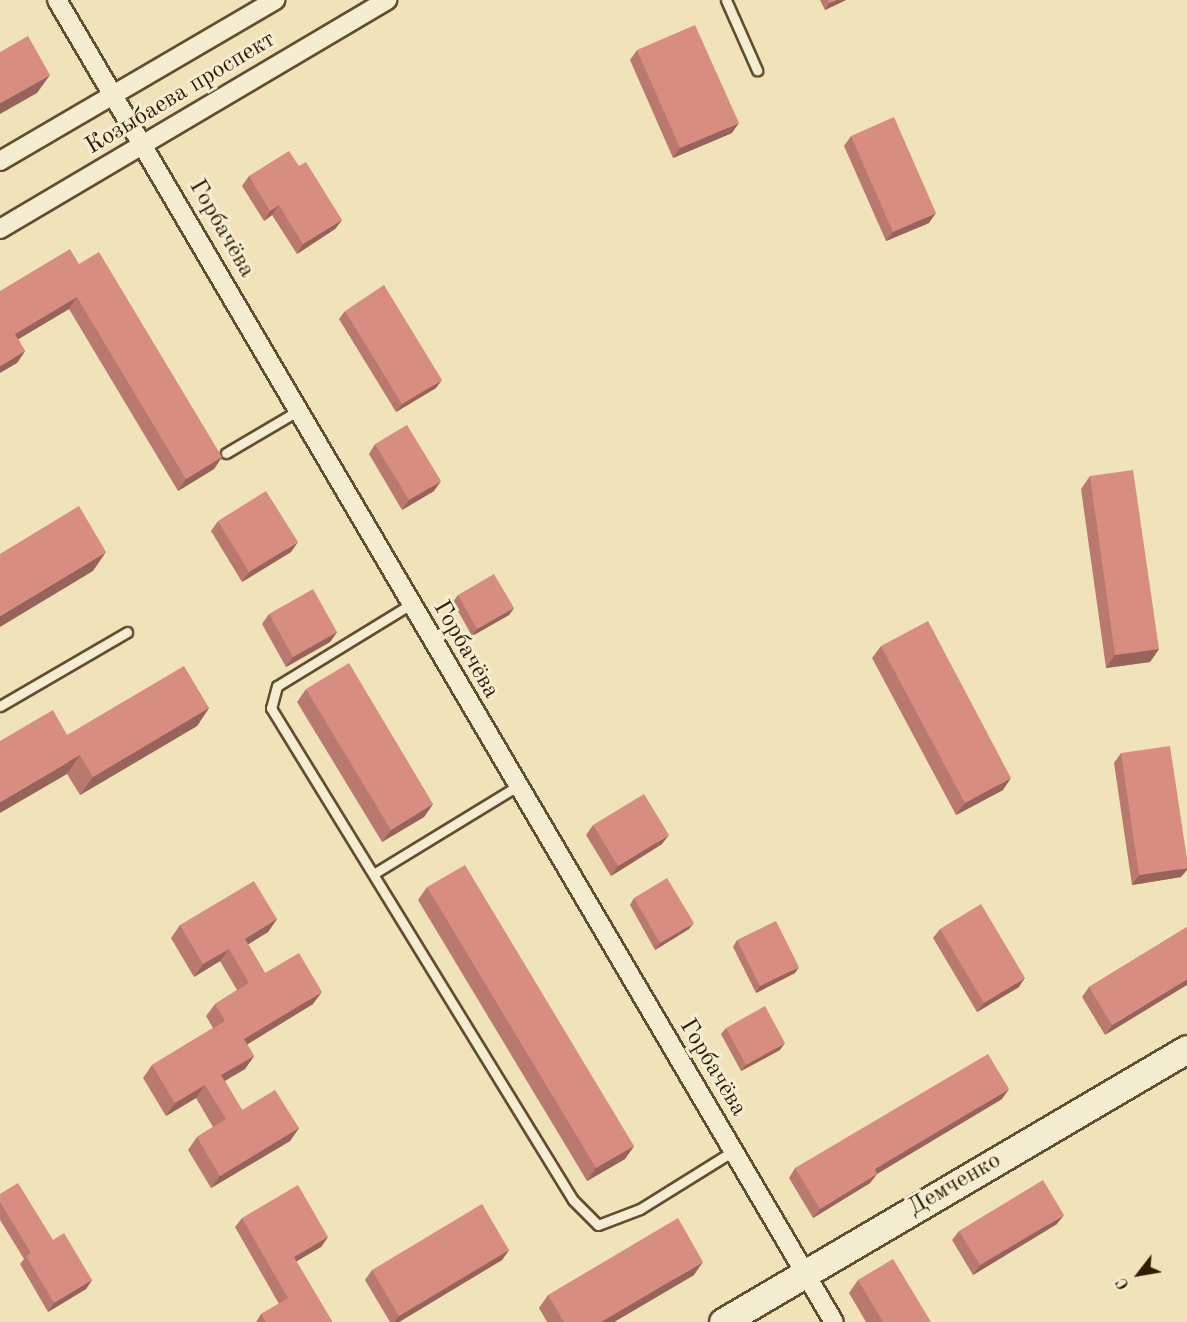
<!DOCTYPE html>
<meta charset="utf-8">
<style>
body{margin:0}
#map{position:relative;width:1187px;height:1322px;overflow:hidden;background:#f0e3ba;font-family:"Old Standard TT",serif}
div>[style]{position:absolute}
.roads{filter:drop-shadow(2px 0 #624e2f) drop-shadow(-2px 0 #624e2f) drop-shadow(0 2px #624e2f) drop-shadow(0 -2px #624e2f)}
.lane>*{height:9px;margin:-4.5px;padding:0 4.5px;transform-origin:4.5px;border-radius:4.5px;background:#f5edd2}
.street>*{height:18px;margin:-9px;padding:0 9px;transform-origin:9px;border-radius:9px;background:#f5edd2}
.secondary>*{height:27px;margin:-13.5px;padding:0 13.5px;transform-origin:13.5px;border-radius:13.5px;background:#f5edd2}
.wall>*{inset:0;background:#ba796f}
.shaded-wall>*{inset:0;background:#97635a}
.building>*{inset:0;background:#d88d81}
span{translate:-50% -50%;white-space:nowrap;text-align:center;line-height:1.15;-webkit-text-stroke:6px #f5edd2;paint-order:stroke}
.street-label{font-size:24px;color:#321c01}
.north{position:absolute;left:1109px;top:1244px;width:60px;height:60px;-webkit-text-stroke:4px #f5edd2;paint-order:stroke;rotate:239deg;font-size:16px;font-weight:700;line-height:24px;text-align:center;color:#321c01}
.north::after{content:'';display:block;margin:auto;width:21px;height:27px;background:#321c01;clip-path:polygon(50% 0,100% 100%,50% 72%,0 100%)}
</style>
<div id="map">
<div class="roads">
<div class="lane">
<i style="left:726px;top:0;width:77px;rotate:66.1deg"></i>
<i style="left:226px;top:453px;width:85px;rotate:-30.5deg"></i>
<i style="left:411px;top:604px;width:157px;rotate:148.5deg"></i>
<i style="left:277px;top:686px;width:23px;rotate:105deg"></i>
<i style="left:271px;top:708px;width:577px;rotate:58.46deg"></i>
<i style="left:573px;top:1200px;width:35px;rotate:45deg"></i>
<i style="left:598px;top:1225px;width:45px;rotate:-20.9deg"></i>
<i style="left:640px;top:1209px;width:110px;rotate:-31.9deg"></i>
<i style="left:0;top:706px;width:147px;rotate:-30.2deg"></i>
<i style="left:375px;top:873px;width:165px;rotate:-31.4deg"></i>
</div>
<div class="street">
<i style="left:57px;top:0;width:1533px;rotate:59.56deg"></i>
<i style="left:0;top:161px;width:319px;rotate:-30.3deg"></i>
<i style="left:0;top:229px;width:450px;rotate:-30.6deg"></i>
</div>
<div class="secondary">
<i style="left:723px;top:1322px;width:538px;rotate:-30.47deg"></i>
</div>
</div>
<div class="wall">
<i style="clip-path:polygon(820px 0,846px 0,825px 10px)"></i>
<i style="clip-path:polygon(637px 50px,732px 133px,673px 158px,630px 60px)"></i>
<i style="clip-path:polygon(851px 136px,929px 223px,886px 241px,844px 146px)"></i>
<i style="clip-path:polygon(299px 166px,342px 220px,335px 229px,297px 254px,272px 215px,264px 221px,242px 186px,249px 176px)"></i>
<i style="clip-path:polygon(79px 264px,222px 457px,214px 469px,178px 491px,69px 309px,18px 339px,25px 351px,17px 363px,0 291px)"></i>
<i style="clip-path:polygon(345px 311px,436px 388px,396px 412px,339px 319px)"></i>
<i style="clip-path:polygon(375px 444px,434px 491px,402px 510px,369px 454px)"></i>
<i style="clip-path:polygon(1090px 476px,1159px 649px,1150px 662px,1106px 668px,1081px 489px)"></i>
<i style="clip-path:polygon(218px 521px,291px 552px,242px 582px,211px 531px)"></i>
<i style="clip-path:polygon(458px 595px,514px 608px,509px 615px,472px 636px,453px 602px)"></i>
<i style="clip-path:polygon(269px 614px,337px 632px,330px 642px,286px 667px,262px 624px)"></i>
<i style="clip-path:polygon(881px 646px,1003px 790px,956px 815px,872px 658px)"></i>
<i style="clip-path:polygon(306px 689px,433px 804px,424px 817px,382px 842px,297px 702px)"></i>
<i style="clip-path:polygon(209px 708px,197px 726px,80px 795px,67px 774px,67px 735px)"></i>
<i style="clip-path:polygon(1121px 753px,1181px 877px,1132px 885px,1114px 763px)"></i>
<i style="clip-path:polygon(593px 825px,662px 844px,611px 876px,586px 835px)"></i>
<i style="clip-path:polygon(427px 887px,634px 1146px,625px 1159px,587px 1181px,418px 900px)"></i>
<i style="clip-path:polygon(634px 898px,689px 929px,655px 950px,630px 905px)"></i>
<i style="clip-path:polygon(277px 919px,268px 932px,248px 944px,265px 973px,313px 1004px,247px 1044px,254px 1056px,245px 1069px,225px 1081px,242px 1110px,299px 1128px,290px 1141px,211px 1188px,188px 1150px,197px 1137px,213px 1127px,196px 1098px,166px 1116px,143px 1078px,152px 1065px,213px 1028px,206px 1016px,215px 1004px,237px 990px,220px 961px,194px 977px,171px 938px,180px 925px)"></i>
<i style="clip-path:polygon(1187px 927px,1105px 1035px,1082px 997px,1089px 987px)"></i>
<i style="clip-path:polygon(940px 929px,1019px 987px,977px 1012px,933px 938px)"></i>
<i style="clip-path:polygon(737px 940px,795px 973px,756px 993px,733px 947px)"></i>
<i style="clip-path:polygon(726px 1028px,780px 1050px,741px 1071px,721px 1034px)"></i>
<i style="clip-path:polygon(1002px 1099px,877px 1174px,870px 1183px,813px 1218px,789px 1178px,795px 1168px)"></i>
<i style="clip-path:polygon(0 1194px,53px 1240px,92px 1280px,86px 1289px,48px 1312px,20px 1264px,24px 1259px,0 1220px)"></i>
<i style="clip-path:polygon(242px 1218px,328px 1237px,321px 1247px,296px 1261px,332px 1322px,256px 1322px,261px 1314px,279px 1304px,235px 1227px)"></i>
<i style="clip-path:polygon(1057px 1224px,973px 1275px,952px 1240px,959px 1231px)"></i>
<i style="clip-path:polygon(509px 1250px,502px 1260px,399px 1322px,390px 1322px,365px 1280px,372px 1270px)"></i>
<i style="clip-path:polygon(694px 1275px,614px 1322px,547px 1322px,539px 1308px,548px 1295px)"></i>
<i style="clip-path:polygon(858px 1280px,931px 1322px,866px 1322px,849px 1293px)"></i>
</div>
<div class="shaded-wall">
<i style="clip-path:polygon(837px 0,846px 0,825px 10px,829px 3px)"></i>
<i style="clip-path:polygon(50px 75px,37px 93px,0 114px,0 103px)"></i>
<i style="clip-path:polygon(739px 123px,732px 133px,673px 158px,680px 148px)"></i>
<i style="clip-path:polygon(279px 205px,272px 215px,264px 221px,270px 211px)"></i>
<i style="clip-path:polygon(936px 213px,929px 223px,886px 241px,893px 232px)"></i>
<i style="clip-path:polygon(342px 220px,335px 229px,297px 254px,303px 244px)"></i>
<i style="clip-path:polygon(77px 297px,69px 309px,7px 346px,15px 334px)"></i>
<i style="clip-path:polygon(25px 351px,17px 363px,0 373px,0 366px)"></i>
<i style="clip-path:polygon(442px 380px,436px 388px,396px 412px,402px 404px)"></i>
<i style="clip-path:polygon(222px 457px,214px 469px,178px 491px,186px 479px)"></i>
<i style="clip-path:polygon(441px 481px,434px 491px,402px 510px,409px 500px)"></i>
<i style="clip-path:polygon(298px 542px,291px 552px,242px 582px,249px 572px)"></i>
<i style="clip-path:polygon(106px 552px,93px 571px,0 627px,0 616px)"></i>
<i style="clip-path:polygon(514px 608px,509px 615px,472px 636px,477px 629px)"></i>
<i style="clip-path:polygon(337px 632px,330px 642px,286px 667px,293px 657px)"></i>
<i style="clip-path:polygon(1159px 649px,1150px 662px,1106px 668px,1115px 655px)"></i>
<i style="clip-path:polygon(209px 708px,197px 726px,80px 795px,93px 777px)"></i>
<i style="clip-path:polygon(80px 755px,67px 774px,0 813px,0 802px)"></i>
<i style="clip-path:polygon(1011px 778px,1003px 790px,956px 815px,965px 803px)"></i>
<i style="clip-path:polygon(433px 804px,424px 817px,382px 842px,391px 830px)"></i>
<i style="clip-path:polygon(669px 835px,662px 844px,611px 876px,618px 866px)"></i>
<i style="clip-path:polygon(1187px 868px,1187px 870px,1181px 877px,1132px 885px,1139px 875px)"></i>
<i style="clip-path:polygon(277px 919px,268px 932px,236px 952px,245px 939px)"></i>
<i style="clip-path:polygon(694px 923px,689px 929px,655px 950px,660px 943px)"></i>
<i style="clip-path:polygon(229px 949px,220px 961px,194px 977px,203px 964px)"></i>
<i style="clip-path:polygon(799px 967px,795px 973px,756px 993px,760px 986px)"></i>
<i style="clip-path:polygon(1025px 978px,1019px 987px,977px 1012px,984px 1003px)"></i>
<i style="clip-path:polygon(1187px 979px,1187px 985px,1105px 1035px,1112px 1025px)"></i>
<i style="clip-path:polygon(322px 992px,313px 1004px,235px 1052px,244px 1039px)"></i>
<i style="clip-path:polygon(785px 1043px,780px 1050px,741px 1071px,746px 1065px)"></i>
<i style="clip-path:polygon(254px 1056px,245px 1069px,212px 1088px,221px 1075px)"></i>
<i style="clip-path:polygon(205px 1085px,196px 1098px,166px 1116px,175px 1103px)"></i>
<i style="clip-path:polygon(1009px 1089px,1002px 1099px,868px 1179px,875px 1169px)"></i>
<i style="clip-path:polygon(299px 1128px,290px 1141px,211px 1188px,220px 1176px)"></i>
<i style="clip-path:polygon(634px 1146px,625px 1159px,587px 1181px,596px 1168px)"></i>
<i style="clip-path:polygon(877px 1174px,870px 1183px,813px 1218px,820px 1209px)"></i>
<i style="clip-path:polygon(1064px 1215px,1057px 1224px,973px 1275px,980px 1265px)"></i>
<i style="clip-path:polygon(328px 1237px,321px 1247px,287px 1267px,294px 1257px)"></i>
<i style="clip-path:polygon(509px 1250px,502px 1260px,399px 1322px,395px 1322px,399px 1316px)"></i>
<i style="clip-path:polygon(703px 1262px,694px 1275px,614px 1322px,601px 1322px)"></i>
<i style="clip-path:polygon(92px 1280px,86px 1289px,48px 1312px,54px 1303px)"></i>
</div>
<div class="building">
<i style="clip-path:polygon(828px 0,837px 0,829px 3px)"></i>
<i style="clip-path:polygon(695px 25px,739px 123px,680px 148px,637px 50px)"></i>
<i style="clip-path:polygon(28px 36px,50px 75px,0 103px,0 52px)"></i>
<i style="clip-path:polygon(894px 117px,936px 213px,893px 232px,851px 136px)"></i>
<i style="clip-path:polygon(289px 151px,299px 166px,306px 162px,342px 220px,303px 244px,279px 205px,270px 211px,249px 176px)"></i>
<i style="clip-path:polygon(70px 249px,79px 264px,99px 252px,222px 457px,186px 479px,77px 297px,15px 334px,25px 351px,0 366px,0 291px)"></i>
<i style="clip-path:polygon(384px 285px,442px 380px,402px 404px,345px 311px)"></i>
<i style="clip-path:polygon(407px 425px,441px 481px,409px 500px,375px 444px)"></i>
<i style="clip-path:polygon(1133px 470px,1159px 649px,1115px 655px,1090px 476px)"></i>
<i style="clip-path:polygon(266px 491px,298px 542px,249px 572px,218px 521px)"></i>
<i style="clip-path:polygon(79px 506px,106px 552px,0 616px,0 554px)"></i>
<i style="clip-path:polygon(494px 574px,514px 608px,477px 629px,458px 595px)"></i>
<i style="clip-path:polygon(313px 589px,337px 632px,293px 657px,269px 614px)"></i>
<i style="clip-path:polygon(928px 621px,1011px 778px,965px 803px,881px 646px)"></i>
<i style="clip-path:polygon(349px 663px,433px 804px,391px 830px,306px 689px)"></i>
<i style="clip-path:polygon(184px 666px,209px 708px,93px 777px,80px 755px,0 802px,0 741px,53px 710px,67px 735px)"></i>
<i style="clip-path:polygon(1170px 746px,1187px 859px,1187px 868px,1139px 875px,1121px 753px)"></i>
<i style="clip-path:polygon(644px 794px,669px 835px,618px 866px,593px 825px)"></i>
<i style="clip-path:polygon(465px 865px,634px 1146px,596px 1168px,427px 887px)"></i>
<i style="clip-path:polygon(667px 878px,694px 923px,660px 943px,634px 898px)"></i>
<i style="clip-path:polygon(254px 881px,277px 919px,245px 939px,265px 973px,299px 953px,322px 992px,244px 1039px,254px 1056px,221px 1075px,242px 1110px,275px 1090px,299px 1128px,220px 1176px,197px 1137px,226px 1119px,205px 1085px,175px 1103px,152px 1065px,225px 1021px,215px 1004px,249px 983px,229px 949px,203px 964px,180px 925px)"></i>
<i style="clip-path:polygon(981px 904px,1025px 978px,984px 1003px,940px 929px)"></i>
<i style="clip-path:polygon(776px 921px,799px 967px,760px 986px,737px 940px)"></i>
<i style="clip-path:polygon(1187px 927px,1187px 979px,1112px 1025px,1089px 987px)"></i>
<i style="clip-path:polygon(765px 1006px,785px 1043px,746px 1065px,726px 1028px)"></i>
<i style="clip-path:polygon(988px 1054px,1009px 1089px,875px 1169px,877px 1174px,820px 1209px,795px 1168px)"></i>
<i style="clip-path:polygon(1043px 1180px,1064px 1215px,980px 1265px,959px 1231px)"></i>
<i style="clip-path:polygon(18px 1183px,53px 1240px,64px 1233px,92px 1280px,54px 1303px,26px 1256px,31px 1253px,0 1202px,0 1194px)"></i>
<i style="clip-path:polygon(298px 1185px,328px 1237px,294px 1257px,332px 1321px,331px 1322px,266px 1322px,261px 1314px,288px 1298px,242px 1218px)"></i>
<i style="clip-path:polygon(482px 1204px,509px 1250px,399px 1316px,372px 1270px)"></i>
<i style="clip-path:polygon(678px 1218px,703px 1262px,601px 1322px,564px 1322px,548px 1295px)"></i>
<i style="clip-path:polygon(893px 1259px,931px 1322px,883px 1322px,858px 1280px)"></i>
</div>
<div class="street-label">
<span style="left:181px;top:94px;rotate:-31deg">Козыбаева проспект</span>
<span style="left:221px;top:229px;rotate:60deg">Горбачёва</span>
<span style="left:465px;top:650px;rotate:60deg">Горбачёва</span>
<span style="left:712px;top:1068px;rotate:59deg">Горбачёва</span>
<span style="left:955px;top:1185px;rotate:-30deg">Демченко</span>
</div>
<div class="north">С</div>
</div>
